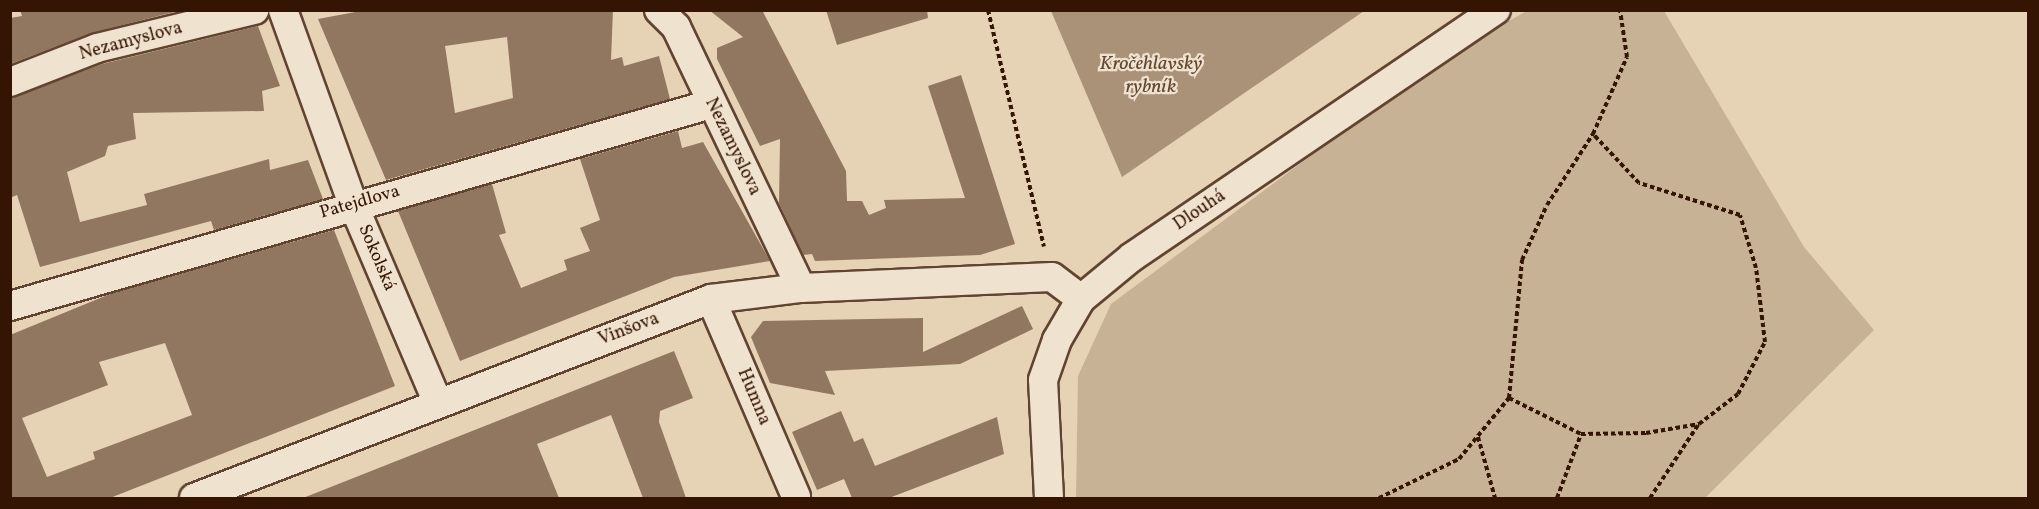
<!DOCTYPE html>
<meta charset="utf-8">
<style>
body{margin:0}
#map{position:relative;width:2039px;height:509px;overflow:hidden;background:#e6d2b4;font-family:Vollkorn,serif}
div>[style]{position:absolute}
.green>*{inset:0;background:#c8b296}
.water>*{inset:0;background:#a99278}
.building>*{inset:0;background:#917760}
.path>*{height:4px;margin-top:-2px;transform-origin:0;background:repeating-linear-gradient(90deg,#341504 0 4.5px,transparent 0 7.5px)}
.roads{filter:drop-shadow(2px 0 #604430) drop-shadow(-2px 0 #604430) drop-shadow(0 2px #604430) drop-shadow(0 -2px #604430)}
.street>*{height:28px;margin:-14px;padding:0 14px;transform-origin:14px;border-radius:14px;background:#efe2ce}
span{translate:-50% -50%;white-space:nowrap;text-align:center;line-height:1.15;-webkit-text-stroke:4.5px #efe2ce;paint-order:stroke}
.street-label{font-size:18px;color:#341504}
.water-label{font-size:20px;color:#634732;font-style:italic}
.frame{position:absolute;inset:0;border:12px solid #341504;pointer-events:none}
</style>
<div id="map">
<div class="green">
<i style="clip-path:polygon(1527px 11px,1664px 11px,1804px 247px,1874px 330px,1705px 498px,1076px 498px,1078px 376px,1111px 304px,1445px 56px)"></i>
</div>
<div class="water">
<i style="clip-path:polygon(1051px 11px,1364px 11px,1122px 177px)"></i>
</div>
<div class="building">
<i style="clip-path:polygon(20px 10px,182px 10px,91px 33px,10px 64px,10px 18px,22px 16px)"></i>
<i style="clip-path:polygon(evenodd,366px 10px,613px 10px,611px 60px,622px 57px,624px 66px,659px 56px,670px 99px,386px 180px,318px 19px,366px 10px,507px 37px,513px 98px,455px 113px,445px 46px,507px 37px)"></i>
<i style="clip-path:polygon(709px 10px,762px 10px,846px 171px,847px 201px,862px 201px,869px 215px,886px 208px,884px 200px,965px 198px,928px 86px,961px 75px,1015px 244px,980px 255px,815px 261px,812px 254px,803px 255px,779px 203px,780px 139px,760px 146px,717px 59px,717px 48px,743px 37px)"></i>
<i style="clip-path:polygon(826px 10px,927px 10px,928px 18px,837px 45px)"></i>
<i style="clip-path:polygon(258px 26px,280px 86px,262px 91px,264px 111px,133px 113px,136px 139px,108px 146px,105px 156px,67px 172px,80px 222px,147px 205px,144px 194px,269px 159px,270px 170px,308px 160px,323px 199px,214px 230px,211px 221px,40px 267px,17px 195px,10px 198px,10px 98px,102px 64px)"></i>
<i style="clip-path:polygon(678px 131px,682px 148px,703px 142px,770px 261px,674px 277px,460px 361px,398px 211px,492px 184px,506px 233px,499px 235px,521px 288px,567px 270px,564px 260px,590px 251px,580px 228px,600px 220px,580px 159px)"></i>
<i style="clip-path:polygon(evenodd,334px 230px,395px 386px,110px 498px,10px 498px,10px 335px,110px 294px,334px 230px,165px 343px,192px 415px,93px 452px,95px 459px,47px 477px,22px 418px,108px 385px,99px 362px,165px 343px)"></i>
<i style="clip-path:polygon(1022px 306px,1033px 329px,960px 364px,825px 371px,835px 395px,770px 383px,751px 337px,763px 321px,923px 318px,923px 352px)"></i>
<i style="clip-path:polygon(674px 351px,693px 398px,660px 411px,659px 422px,686px 498px,643px 498px,611px 415px,537px 444px,559px 498px,303px 498px)"></i>
<i style="clip-path:polygon(841px 411px,854px 442px,863px 438px,875px 466px,997px 417px,1004px 454px,889px 498px,852px 498px,844px 479px,817px 490px,792px 432px)"></i>
</div>
<div class="path">
<i style="left:988px;top:10px;width:243px;rotate:76.7deg"></i>
<i style="left:1509px;top:398px;width:80px;rotate:26.6deg"></i>
<i style="left:1581px;top:434px;width:65px;rotate:-0.9deg"></i>
<i style="left:1646px;top:433px;width:54px;rotate:-9.6deg"></i>
<i style="left:1699px;top:424px;width:49px;rotate:-37.6deg"></i>
<i style="left:1738px;top:394px;width:59px;rotate:-62.6deg"></i>
<i style="left:1765px;top:342px;width:75px;rotate:-96.9deg"></i>
<i style="left:1756px;top:268px;width:55px;rotate:-106.8deg"></i>
<i style="left:1740px;top:215px;width:106px;rotate:-162.4deg"></i>
<i style="left:1639px;top:183px;width:67px;rotate:-133.2deg"></i>
<i style="left:1478px;top:437px;width:63px;rotate:74.4deg"></i>
<i style="left:1379px;top:498px;width:89px;rotate:-26deg"></i>
<i style="left:1459px;top:459px;width:79px;rotate:-50.7deg"></i>
<i style="left:1509px;top:398px;width:139px;rotate:-84.6deg"></i>
<i style="left:1522px;top:260px;width:60px;rotate:-65.6deg"></i>
<i style="left:1547px;top:205px;width:85px;rotate:-57.1deg"></i>
<i style="left:1593px;top:134px;width:84px;rotate:-66.2deg"></i>
<i style="left:1627px;top:57px;width:48px;rotate:-98.5deg"></i>
<i style="left:1557px;top:498px;width:68px;rotate:-69.4deg"></i>
<i style="left:1650px;top:498px;width:87px;rotate:-56.7deg"></i>
</div>
<div class="roads">
<div class="street">
<i style="left:283px;top:10px;width:206px;rotate:70.2deg"></i>
<i style="left:353px;top:204px;width:216px;rotate:66.9deg"></i>
<i style="left:659px;top:10px;width:24px;rotate:45deg"></i>
<i style="left:676px;top:27px;width:289px;rotate:64.4deg"></i>
<i style="left:10px;top:82px;width:93px;rotate:-21.3deg"></i>
<i style="left:97px;top:48px;width:162px;rotate:-13.6deg"></i>
<i style="left:711px;top:299px;width:215px;rotate:66.7deg"></i>
<i style="left:10px;top:306px;width:730px;rotate:-16.07deg"></i>
<i style="left:194px;top:498px;width:554px;rotate:-21.05deg"></i>
<i style="left:711px;top:299px;width:91px;rotate:-7deg"></i>
<i style="left:801px;top:288px;width:251px;rotate:-2.5deg"></i>
<i style="left:1052px;top:277px;width:36px;rotate:37deg"></i>
<i style="left:1049px;top:498px;width:118px;rotate:-92.9deg"></i>
<i style="left:1043px;top:380px;width:42px;rotate:-70.7deg"></i>
<i style="left:1057px;top:340px;width:48px;rotate:-59.7deg"></i>
<i style="left:1081px;top:299px;width:66px;rotate:-39.5deg"></i>
<i style="left:1132px;top:257px;width:440px;rotate:-34.2deg"></i>
</div>
</div>
<div class="street-label">
<span style="left:131px;top:42px;rotate:-15deg">Nezamyslova</span>
<span style="left:732px;top:147px;rotate:64deg">Nezamyslova</span>
<span style="left:360px;top:203px;rotate:-16deg">Patejdlova</span>
<span style="left:1200px;top:211px;rotate:-34deg">Dlouhá</span>
<span style="left:376px;top:258px;rotate:67deg">Sokolská</span>
<span style="left:629px;top:330px;rotate:-21deg">Vinšova</span>
<span style="left:753px;top:397px;rotate:67deg">Humna</span>
</div>
<div class="water-label">
<span style="left:1151px;top:76px">Kročehlavský<br>rybník</span>
</div>
<div class="frame"></div>
</div>
